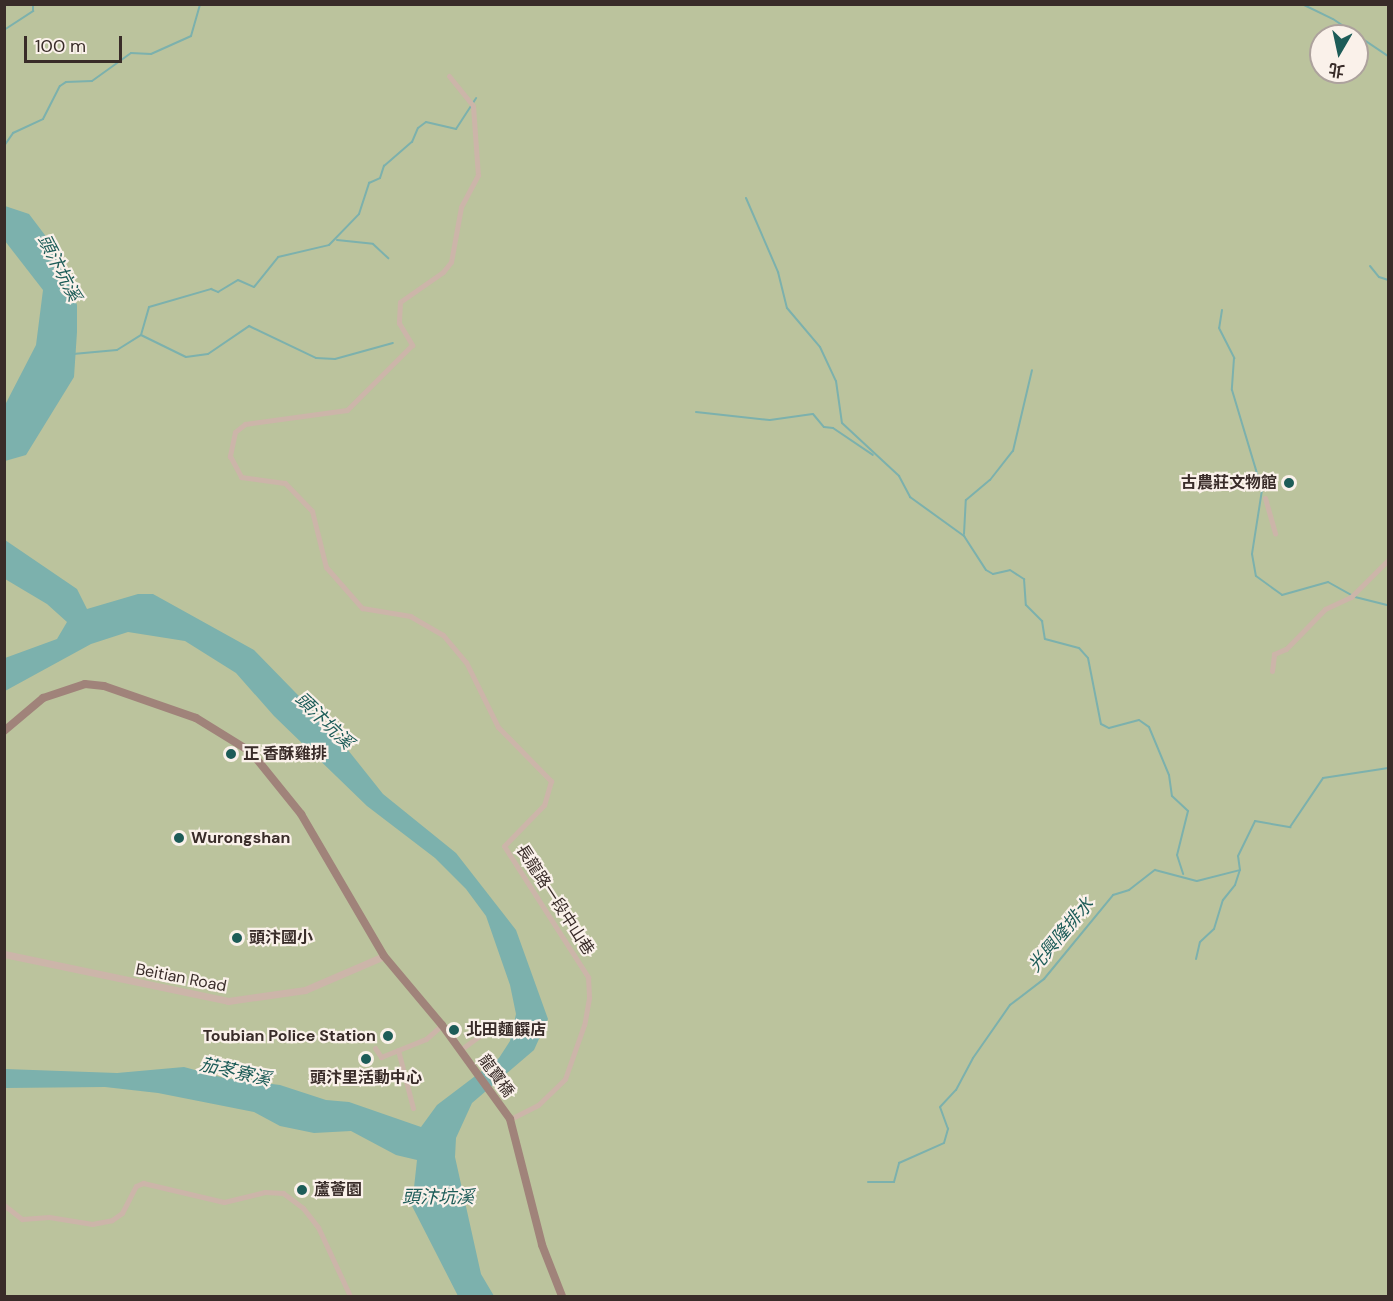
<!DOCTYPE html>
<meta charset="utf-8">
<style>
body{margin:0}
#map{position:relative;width:1393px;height:1301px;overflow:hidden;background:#f3e6de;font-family:"DM Sans","Noto Sans TC",sans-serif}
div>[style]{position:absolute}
.green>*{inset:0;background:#bbc39d}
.water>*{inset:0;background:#7cb1ad}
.stream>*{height:2px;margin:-1px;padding:0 1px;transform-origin:1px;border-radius:1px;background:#7cb1ad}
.minor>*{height:5px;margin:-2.5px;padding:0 2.5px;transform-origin:2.5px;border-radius:2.5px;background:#ccb5a9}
.tertiary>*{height:7px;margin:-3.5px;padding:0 3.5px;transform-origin:3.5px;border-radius:3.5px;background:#ccb5a9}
.secondary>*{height:8px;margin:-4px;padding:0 4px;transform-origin:4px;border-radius:4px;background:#a0837a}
.dots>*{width:16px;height:16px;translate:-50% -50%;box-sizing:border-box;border:3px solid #faf1ea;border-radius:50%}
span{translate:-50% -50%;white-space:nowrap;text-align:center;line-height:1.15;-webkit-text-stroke:4.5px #faf1ea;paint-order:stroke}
.poi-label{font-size:16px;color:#392c29;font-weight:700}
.right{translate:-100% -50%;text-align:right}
.left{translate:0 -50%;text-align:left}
.street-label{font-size:16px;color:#392c29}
.water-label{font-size:18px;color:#1d5c58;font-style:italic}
.frame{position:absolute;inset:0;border:6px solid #392c29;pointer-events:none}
.north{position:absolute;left:1309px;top:24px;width:60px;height:60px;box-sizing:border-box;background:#faf1ea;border:2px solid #ada29d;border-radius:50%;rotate:189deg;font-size:16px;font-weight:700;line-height:24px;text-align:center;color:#392c29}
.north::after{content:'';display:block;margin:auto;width:21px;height:27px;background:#1d5c58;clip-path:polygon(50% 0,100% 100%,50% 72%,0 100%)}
.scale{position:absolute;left:24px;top:36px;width:98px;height:27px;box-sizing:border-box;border:3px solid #392c29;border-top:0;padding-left:8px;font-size:18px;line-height:21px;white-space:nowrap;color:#392c29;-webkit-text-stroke:4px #faf1ea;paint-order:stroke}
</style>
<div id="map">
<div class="green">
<i style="clip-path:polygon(evenodd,5px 5px,1388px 5px,1388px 1296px,5px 1296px,5px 5px,1321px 36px,1357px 36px,1357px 72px,1321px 72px,1321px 36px)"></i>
</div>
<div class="water">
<i style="clip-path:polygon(5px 206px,29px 214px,57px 251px,77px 305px,77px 332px,74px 377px,26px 455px,5px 461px,5px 405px,36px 345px,43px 290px,5px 241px)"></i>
<i style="clip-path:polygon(5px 540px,77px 589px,87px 609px,138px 594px,153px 594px,254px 650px,332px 730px,383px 794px,456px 853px,516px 930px,548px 1019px,534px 1050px,472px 1103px,456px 1138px,455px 1157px,481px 1274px,494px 1296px,458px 1296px,412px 1206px,417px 1160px,396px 1155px,351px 1131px,314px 1133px,280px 1126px,254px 1112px,158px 1093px,105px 1087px,5px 1088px,5px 1069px,117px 1073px,184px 1067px,224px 1078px,280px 1085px,326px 1100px,349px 1102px,421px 1127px,437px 1105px,499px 1058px,510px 1041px,516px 1014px,510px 985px,486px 916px,466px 889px,435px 858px,367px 806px,274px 716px,236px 673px,185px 641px,128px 632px,91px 644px,5px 691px,5px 658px,57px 639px,67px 622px,47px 604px,5px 579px)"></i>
</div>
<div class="stream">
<i style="left:1302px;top:4px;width:34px;rotate:26deg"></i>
<i style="left:1333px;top:19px;width:66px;rotate:33.9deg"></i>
<i style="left:4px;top:30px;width:35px;rotate:-33deg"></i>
<i style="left:33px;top:11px;width:7px;rotate:-90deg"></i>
<i style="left:4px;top:146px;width:16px;rotate:-55deg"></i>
<i style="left:13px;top:133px;width:33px;rotate:-25deg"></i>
<i style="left:43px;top:119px;width:37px;rotate:-63deg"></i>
<i style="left:60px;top:86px;width:7px;rotate:-34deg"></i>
<i style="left:66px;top:82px;width:26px;rotate:-2deg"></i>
<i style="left:92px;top:81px;width:48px;rotate:-35.7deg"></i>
<i style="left:131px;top:53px;width:20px;rotate:3deg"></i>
<i style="left:151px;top:54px;width:44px;rotate:-24.2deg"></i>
<i style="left:191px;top:36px;width:33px;rotate:-74deg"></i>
<i style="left:746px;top:198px;width:81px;rotate:66.6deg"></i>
<i style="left:778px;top:272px;width:37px;rotate:76deg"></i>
<i style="left:787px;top:308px;width:51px;rotate:49.8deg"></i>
<i style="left:820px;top:347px;width:38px;rotate:65deg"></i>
<i style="left:836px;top:381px;width:42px;rotate:81.9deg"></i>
<i style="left:842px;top:423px;width:78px;rotate:42.9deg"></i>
<i style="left:899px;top:476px;width:24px;rotate:62deg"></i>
<i style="left:910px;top:497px;width:67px;rotate:35.8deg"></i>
<i style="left:964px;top:536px;width:40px;rotate:57.1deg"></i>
<i style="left:986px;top:570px;width:8px;rotate:30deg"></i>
<i style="left:993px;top:574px;width:17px;rotate:-13deg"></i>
<i style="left:1010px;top:570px;width:17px;rotate:33deg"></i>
<i style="left:1024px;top:579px;width:26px;rotate:86deg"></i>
<i style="left:1026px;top:605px;width:23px;rotate:45deg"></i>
<i style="left:1042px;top:621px;width:18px;rotate:81deg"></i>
<i style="left:1045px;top:639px;width:35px;rotate:15deg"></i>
<i style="left:1079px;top:648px;width:13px;rotate:48deg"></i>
<i style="left:1088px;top:658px;width:67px;rotate:78.9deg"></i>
<i style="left:1101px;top:724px;width:9px;rotate:27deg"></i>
<i style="left:1109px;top:728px;width:31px;rotate:-15deg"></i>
<i style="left:1139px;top:720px;width:12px;rotate:35deg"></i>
<i style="left:1149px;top:727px;width:52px;rotate:67.4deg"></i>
<i style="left:1169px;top:775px;width:21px;rotate:82deg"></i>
<i style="left:1172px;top:796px;width:22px;rotate:43deg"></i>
<i style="left:1188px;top:811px;width:45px;rotate:104deg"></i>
<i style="left:1177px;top:855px;width:20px;rotate:72deg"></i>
<i style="left:337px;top:240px;width:36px;rotate:6deg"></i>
<i style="left:373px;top:244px;width:21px;rotate:43deg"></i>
<i style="left:1370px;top:266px;width:14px;rotate:51deg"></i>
<i style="left:1379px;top:277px;width:9px;rotate:18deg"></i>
<i style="left:1222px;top:310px;width:18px;rotate:99deg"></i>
<i style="left:1219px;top:328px;width:34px;rotate:63deg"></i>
<i style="left:1234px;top:358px;width:32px;rotate:94deg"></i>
<i style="left:1232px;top:390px;width:104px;rotate:73.3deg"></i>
<i style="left:1262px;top:490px;width:65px;rotate:98.9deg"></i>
<i style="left:1252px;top:554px;width:22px;rotate:80deg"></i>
<i style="left:1256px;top:576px;width:32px;rotate:36deg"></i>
<i style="left:1282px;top:595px;width:48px;rotate:-15.8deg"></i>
<i style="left:1328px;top:582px;width:31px;rotate:29deg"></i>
<i style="left:1355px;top:597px;width:34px;rotate:14deg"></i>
<i style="left:141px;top:335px;width:50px;rotate:26.1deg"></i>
<i style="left:186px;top:357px;width:22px;rotate:-8deg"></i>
<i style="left:208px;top:354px;width:50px;rotate:-34.3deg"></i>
<i style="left:249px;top:326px;width:74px;rotate:25.5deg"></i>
<i style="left:316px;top:358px;width:19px;rotate:3deg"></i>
<i style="left:335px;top:359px;width:60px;rotate:-15.4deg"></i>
<i style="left:73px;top:354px;width:44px;rotate:-5.2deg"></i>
<i style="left:117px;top:350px;width:28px;rotate:-32deg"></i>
<i style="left:141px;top:335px;width:29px;rotate:-74deg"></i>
<i style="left:149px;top:307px;width:65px;rotate:-16.2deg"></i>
<i style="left:211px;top:289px;width:8px;rotate:23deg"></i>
<i style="left:218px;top:292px;width:23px;rotate:-31deg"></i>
<i style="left:238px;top:280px;width:17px;rotate:24deg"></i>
<i style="left:254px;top:287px;width:38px;rotate:-51deg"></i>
<i style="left:278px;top:257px;width:52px;rotate:-13.2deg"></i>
<i style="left:329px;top:245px;width:43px;rotate:-45.9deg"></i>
<i style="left:359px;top:214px;width:33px;rotate:-72deg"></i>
<i style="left:369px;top:183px;width:12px;rotate:-24deg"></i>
<i style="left:380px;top:178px;width:13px;rotate:-72deg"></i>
<i style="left:384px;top:166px;width:37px;rotate:-41deg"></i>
<i style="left:412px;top:142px;width:15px;rotate:-67deg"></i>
<i style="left:418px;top:128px;width:10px;rotate:-37deg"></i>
<i style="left:426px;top:122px;width:31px;rotate:13deg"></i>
<i style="left:456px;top:129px;width:37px;rotate:-57deg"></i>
<i style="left:696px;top:412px;width:74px;rotate:6.2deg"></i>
<i style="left:770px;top:420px;width:43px;rotate:-7.9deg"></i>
<i style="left:813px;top:414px;width:17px;rotate:50deg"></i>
<i style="left:824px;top:427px;width:9px;rotate:6deg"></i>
<i style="left:833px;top:428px;width:48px;rotate:34deg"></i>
<i style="left:964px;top:534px;width:34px;rotate:-87deg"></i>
<i style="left:966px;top:500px;width:31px;rotate:-40deg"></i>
<i style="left:990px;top:480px;width:37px;rotate:-52deg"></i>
<i style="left:1013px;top:451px;width:83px;rotate:-76.8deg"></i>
<i style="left:1196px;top:959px;width:17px;rotate:-77deg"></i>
<i style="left:1200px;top:942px;width:19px;rotate:-43deg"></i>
<i style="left:1214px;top:929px;width:30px;rotate:-73deg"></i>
<i style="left:1223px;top:900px;width:19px;rotate:-51deg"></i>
<i style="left:1235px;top:885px;width:16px;rotate:-72deg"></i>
<i style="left:868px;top:1182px;width:26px"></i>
<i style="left:894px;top:1182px;width:20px;rotate:-75deg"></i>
<i style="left:899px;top:1163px;width:49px;rotate:-24deg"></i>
<i style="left:944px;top:1143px;width:15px;rotate:-74deg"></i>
<i style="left:948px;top:1129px;width:23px;rotate:-110deg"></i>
<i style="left:940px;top:1107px;width:23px;rotate:-47deg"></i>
<i style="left:956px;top:1090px;width:36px;rotate:-62deg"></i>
<i style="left:973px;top:1058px;width:65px;rotate:-55.1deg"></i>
<i style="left:1010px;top:1005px;width:43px;rotate:-37.4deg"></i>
<i style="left:1044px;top:979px;width:109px;rotate:-50.6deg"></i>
<i style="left:1113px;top:895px;width:17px;rotate:-17deg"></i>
<i style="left:1129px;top:890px;width:33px;rotate:-38deg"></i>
<i style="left:1155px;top:870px;width:43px;rotate:14.7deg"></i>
<i style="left:1197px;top:881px;width:44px;rotate:-14.3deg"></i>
<i style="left:1240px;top:870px;width:14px;rotate:-98deg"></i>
<i style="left:1238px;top:856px;width:39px;rotate:-64deg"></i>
<i style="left:1255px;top:821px;width:36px;rotate:10deg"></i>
<i style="left:1290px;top:827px;width:59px;rotate:-56deg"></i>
<i style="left:1323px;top:778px;width:66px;rotate:-8.7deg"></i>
</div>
<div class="minor">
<i style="left:449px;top:76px;width:38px;rotate:51deg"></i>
<i style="left:473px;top:106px;width:69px;rotate:85.9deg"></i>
<i style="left:478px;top:175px;width:36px;rotate:118deg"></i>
<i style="left:461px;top:207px;width:56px;rotate:100.3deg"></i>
<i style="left:451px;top:262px;width:13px;rotate:129deg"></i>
<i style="left:443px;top:272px;width:52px;rotate:145.1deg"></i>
<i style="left:400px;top:302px;width:21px;rotate:93deg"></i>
<i style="left:399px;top:323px;width:26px;rotate:59deg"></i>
<i style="left:412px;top:345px;width:92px;rotate:135deg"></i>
<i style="left:347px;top:410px;width:103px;rotate:172.2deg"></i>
<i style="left:245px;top:424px;width:13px;rotate:141deg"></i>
<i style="left:235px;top:432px;width:25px;rotate:102deg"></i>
<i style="left:230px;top:456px;width:24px;rotate:62deg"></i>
<i style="left:241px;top:477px;width:44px;rotate:7.8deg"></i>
<i style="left:285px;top:483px;width:39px;rotate:46deg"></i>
<i style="left:312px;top:511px;width:58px;rotate:76deg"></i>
<i style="left:326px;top:567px;width:55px;rotate:48.7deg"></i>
<i style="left:362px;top:608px;width:49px;rotate:9.5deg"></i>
<i style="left:410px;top:616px;width:38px;rotate:30deg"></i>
<i style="left:443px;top:635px;width:35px;rotate:50deg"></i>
<i style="left:466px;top:662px;width:72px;rotate:63.8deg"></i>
<i style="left:498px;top:727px;width:76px;rotate:45.5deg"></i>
<i style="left:551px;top:781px;width:25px;rotate:106deg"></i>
<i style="left:544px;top:805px;width:57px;rotate:134.3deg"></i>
<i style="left:504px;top:846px;width:156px;rotate:57.3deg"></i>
<i style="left:588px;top:977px;width:21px;rotate:87deg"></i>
<i style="left:589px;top:998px;width:27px;rotate:100deg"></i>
<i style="left:584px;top:1025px;width:57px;rotate:109.4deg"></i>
<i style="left:565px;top:1079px;width:37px;rotate:136deg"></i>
<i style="left:538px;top:1105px;width:31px;rotate:153deg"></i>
<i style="left:1265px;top:498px;width:37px;rotate:74deg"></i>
<i style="left:1272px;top:671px;width:17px;rotate:-83deg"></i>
<i style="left:1274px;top:654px;width:13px;rotate:-23deg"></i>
<i style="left:1286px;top:649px;width:56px;rotate:-45.7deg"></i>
<i style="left:1325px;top:609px;width:29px;rotate:-25deg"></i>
<i style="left:1351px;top:597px;width:52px;rotate:-45deg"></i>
<i style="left:375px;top:1048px;width:11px;rotate:56deg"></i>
<i style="left:381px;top:1057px;width:48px;rotate:-21.8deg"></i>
<i style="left:426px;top:1039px;width:21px;rotate:-41deg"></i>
<i style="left:398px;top:1050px;width:60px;rotate:75.5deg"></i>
<i style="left:460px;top:1050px;width:26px;rotate:-36deg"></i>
<i style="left:4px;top:1205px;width:23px;rotate:38deg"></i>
<i style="left:22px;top:1219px;width:27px;rotate:-4deg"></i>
<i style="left:49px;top:1217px;width:44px;rotate:9.2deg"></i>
<i style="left:92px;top:1224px;width:20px;rotate:-11deg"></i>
<i style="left:112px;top:1220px;width:12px;rotate:-35deg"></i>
<i style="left:122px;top:1213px;width:30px;rotate:-63deg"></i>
<i style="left:136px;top:1186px;width:8px;rotate:-23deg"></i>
<i style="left:143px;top:1183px;width:83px;rotate:13.2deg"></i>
<i style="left:224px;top:1202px;width:42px;rotate:-13.7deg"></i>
<i style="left:265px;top:1192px;width:18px;rotate:3deg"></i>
<i style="left:283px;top:1193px;width:25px;rotate:37deg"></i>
<i style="left:303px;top:1208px;width:24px;rotate:52deg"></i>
<i style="left:318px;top:1227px;width:76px;rotate:65.1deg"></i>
</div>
<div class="tertiary">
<i style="left:4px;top:954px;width:229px;rotate:11.8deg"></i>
<i style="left:228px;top:1001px;width:78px;rotate:-8.1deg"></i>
<i style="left:305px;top:990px;width:86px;rotate:-23.3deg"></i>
</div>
<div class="secondary">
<i style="left:4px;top:731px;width:51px;rotate:-40.2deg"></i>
<i style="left:43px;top:698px;width:44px;rotate:-18.4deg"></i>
<i style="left:85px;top:684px;width:19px;rotate:6deg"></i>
<i style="left:104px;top:686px;width:97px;rotate:19.2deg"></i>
<i style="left:196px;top:718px;width:65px;rotate:31.7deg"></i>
<i style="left:251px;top:752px;width:80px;rotate:51.1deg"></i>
<i style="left:301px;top:814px;width:164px;rotate:59.7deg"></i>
<i style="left:384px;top:956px;width:90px;rotate:50deg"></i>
<i style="left:442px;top:1025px;width:116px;rotate:54.1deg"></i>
<i style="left:510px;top:1119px;width:130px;rotate:75.7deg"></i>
<i style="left:542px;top:1245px;width:55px;rotate:68.6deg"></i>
</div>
<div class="dots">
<i style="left:1289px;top:483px;background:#1d5c58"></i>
<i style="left:231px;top:754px;background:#1d5c58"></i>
<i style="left:179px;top:838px;background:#1d5c58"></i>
<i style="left:237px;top:938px;background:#1d5c58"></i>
<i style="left:454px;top:1030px;background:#1d5c58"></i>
<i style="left:388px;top:1036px;background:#1d5c58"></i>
<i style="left:366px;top:1059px;background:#1d5c58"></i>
<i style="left:302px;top:1190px;background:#1d5c58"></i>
</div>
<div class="poi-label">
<span class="right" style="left:1277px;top:483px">古農莊文物館</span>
<span class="left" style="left:243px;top:754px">正 香酥雞排</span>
<span class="left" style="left:191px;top:838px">Wurongshan</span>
<span class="left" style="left:249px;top:938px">頭汴國小</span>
<span class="left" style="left:466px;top:1030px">北田麵饌店</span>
<span class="right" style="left:376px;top:1036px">Toubian Police Station</span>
<span style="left:366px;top:1078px">頭汴里活動中心</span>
<span class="left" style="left:314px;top:1190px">蘆薈園</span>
</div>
<div class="street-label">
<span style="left:555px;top:900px;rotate:57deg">長龍路一段中山巷</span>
<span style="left:181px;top:978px;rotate:11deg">Beitian Road</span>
<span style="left:496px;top:1076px;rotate:54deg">龍寶橋</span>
</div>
<div class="water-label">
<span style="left:59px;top:268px;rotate:63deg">頭汴坑溪</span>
<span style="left:324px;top:721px;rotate:44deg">頭汴坑溪</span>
<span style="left:1061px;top:935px;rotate:-50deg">光興隆排水</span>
<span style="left:235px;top:1072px;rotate:13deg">茄苳寮溪</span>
<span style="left:438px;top:1197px">頭汴坑溪</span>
</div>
<div class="frame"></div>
<div class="north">北</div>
<div class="scale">100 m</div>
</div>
